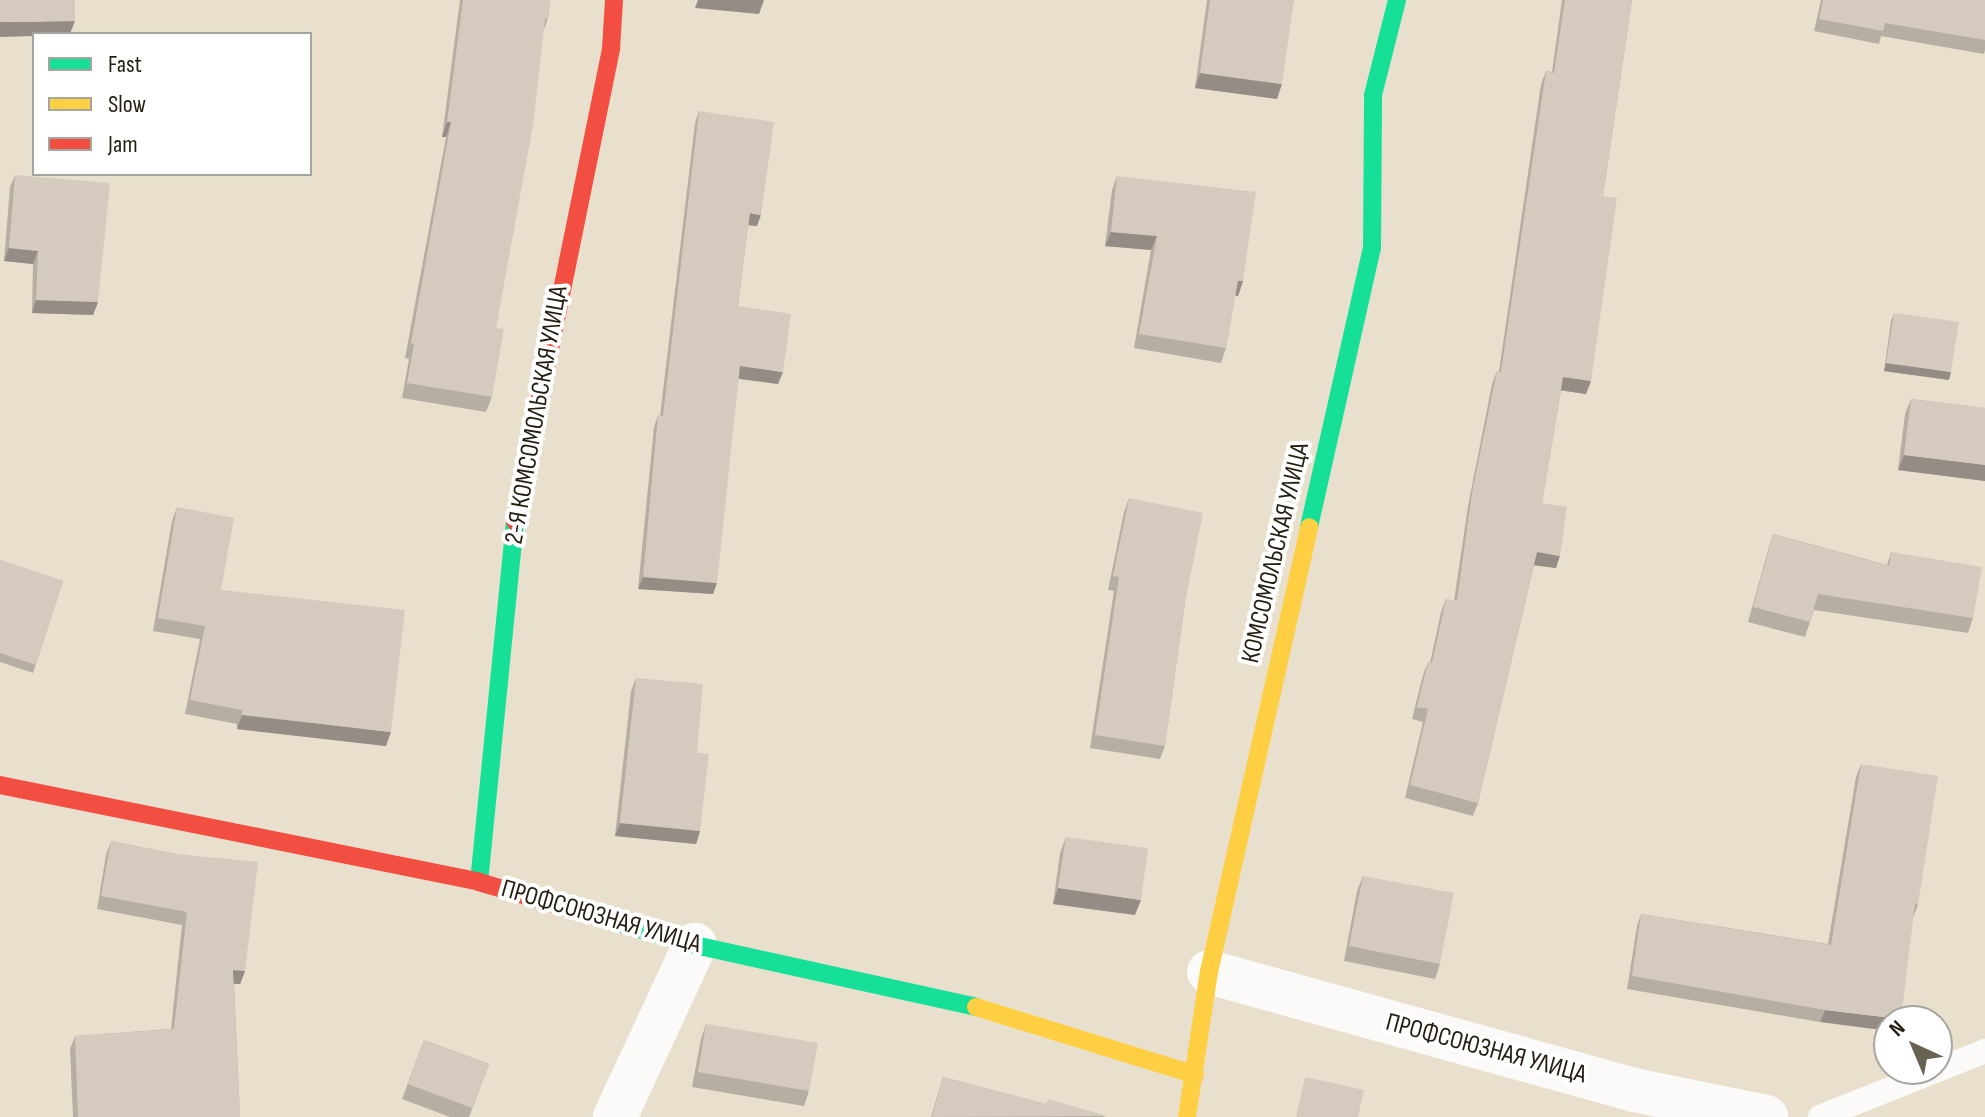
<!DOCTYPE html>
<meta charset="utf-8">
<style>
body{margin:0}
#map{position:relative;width:1985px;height:1117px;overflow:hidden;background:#e8e0cd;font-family:"Sofia Sans Condensed",sans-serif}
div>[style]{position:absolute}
.lane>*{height:24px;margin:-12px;padding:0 12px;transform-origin:12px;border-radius:12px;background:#fcfaf8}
.street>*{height:44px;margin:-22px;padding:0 22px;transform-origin:22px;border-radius:22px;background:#fcfaf8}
.fast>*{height:18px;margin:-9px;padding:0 9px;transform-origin:9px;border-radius:9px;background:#16e098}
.slow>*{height:18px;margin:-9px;padding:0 9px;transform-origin:9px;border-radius:9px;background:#ffcf43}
.jam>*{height:18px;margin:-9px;padding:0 9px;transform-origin:9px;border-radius:9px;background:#f24e42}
.wall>*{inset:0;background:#b7aea3}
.shaded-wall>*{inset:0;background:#958d85}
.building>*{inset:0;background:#d5cabe}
span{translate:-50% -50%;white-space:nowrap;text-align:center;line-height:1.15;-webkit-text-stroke:8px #fff;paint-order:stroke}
.street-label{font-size:26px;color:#231e10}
.legend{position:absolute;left:32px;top:32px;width:280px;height:144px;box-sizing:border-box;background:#fff;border:2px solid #a7a59f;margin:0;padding:10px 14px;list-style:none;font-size:24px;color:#231e10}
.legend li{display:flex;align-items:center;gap:16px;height:40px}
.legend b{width:40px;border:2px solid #a7a59f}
.north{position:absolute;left:1873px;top:1005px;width:80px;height:80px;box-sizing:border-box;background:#fff;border:2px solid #a7a59f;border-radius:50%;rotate:316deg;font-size:22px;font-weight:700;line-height:32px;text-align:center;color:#231e10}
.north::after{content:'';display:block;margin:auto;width:28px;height:36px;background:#686252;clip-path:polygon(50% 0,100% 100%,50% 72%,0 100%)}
</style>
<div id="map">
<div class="lane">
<i style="left:1820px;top:1117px;width:178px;rotate:-21.8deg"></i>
</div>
<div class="street">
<i style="left:1209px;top:972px;width:441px;rotate:15.5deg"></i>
<i style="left:1634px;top:1090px;width:135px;rotate:11.6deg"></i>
<i style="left:615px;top:1117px;width:190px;rotate:-65.1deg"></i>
</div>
<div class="fast">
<i style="left:1309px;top:527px;width:286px;rotate:-77.3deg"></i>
<i style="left:1372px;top:248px;width:153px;rotate:-89.6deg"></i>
<i style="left:1373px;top:95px;width:98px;rotate:-75.8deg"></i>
<i style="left:479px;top:882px;width:363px;rotate:-84.3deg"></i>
<i style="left:618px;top:923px;width:80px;rotate:15.9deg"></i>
<i style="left:695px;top:945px;width:288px;rotate:12.4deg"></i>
</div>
<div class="slow">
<i style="left:976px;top:1007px;width:229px;rotate:17.2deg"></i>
<i style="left:1187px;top:1117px;width:147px;rotate:-81.4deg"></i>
<i style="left:1209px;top:972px;width:456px;rotate:-77.3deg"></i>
</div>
<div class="jam">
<i style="left:515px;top:521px;width:483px;rotate:-78.5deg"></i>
<i style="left:611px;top:48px;width:48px;rotate:-86.4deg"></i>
<i style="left:0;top:785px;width:489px;rotate:11.4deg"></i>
<i style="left:479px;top:882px;width:145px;rotate:16.4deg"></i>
</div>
<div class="wall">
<i style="clip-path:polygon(460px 0,550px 0,548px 19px,543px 31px,496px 328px,492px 397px,486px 412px,402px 398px,409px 359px,405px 358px,446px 137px,442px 137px)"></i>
<i style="clip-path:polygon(1207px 0,1294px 0,1277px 99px,1195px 88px)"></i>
<i style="clip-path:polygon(1562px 0,1632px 0,1603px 196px,1591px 381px,1586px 394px,1561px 390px,1542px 503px,1556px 568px,1534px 565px,1478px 803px,1473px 816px,1405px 798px,1423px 722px,1412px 719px,1423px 675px,1428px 662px,1430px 663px,1441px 612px,1446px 599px,1454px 601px,1468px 506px,1492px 384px,1497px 371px,1499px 371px,1541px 84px,1546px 71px,1552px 72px)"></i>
<i style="clip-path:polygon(1821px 0,1985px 0,1985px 50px,1984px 54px,1881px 36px,1879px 44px,1814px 31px)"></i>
<i style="clip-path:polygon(699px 111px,757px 226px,748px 225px,738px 306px,778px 384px,738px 379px,713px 594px,638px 589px,654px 427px,658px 415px,660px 416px,695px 123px)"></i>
<i style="clip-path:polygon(15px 175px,98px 302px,93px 315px,32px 313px,33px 264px,4px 261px,10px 187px)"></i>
<i style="clip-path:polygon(1117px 176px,1243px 281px,1238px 296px,1235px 295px,1226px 348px,1221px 363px,1134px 348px,1151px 250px,1105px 246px,1112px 190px)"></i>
<i style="clip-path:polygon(1894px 313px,1949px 380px,1884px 371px,1891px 321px)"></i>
<i style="clip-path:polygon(1911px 399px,1985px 408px,1985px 481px,1898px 470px,1905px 414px)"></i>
<i style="clip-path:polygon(1129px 498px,1185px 602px,1165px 746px,1160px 759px,1090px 748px,1114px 591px,1108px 590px,1124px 512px)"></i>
<i style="clip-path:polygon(177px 507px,221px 590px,386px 746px,237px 729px,237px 724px,185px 714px,200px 639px,153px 631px,172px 521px)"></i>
<i style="clip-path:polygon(1773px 534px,1887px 565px,1891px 552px,1973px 618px,1968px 633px,1814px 610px,1805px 637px,1748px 622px,1768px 550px)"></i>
<i style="clip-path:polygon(0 560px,63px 581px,33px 673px,0 662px)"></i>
<i style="clip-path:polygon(636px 678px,697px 753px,700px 831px,696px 844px,615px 836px,631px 691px)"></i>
<i style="clip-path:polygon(1861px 764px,1918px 905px,1913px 918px,1820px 1022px,1627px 989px,1637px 926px,1641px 914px,1828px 944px,1856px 777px)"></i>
<i style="clip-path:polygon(1066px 837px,1135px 915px,1053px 904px,1060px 853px)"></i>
<i style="clip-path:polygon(111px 841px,177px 854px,245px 971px,240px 984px,234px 984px,240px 1117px,73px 1117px,70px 1049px,75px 1036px,171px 1029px,182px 925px,97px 909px,106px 855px)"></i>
<i style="clip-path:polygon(1363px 876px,1440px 964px,1435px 979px,1344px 961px,1357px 891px)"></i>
<i style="clip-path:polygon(706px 1024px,809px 1091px,804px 1106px,692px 1087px,701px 1039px)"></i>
<i style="clip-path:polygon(424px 1040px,489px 1064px,469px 1117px,450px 1117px,402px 1099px)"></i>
<i style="clip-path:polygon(943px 1077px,1046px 1104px,1106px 1117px,931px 1117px)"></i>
</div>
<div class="shaded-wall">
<i style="clip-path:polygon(698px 0,764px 0,759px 14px,695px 8px)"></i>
<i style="clip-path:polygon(75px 21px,70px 34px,34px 34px,34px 36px,0 37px,0 22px)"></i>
<i style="clip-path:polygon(1200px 73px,1282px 84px,1277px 99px,1195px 88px)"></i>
<i style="clip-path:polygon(447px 122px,451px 122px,446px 137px,442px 137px)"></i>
<i style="clip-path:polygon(750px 213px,761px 215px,757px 226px,746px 225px)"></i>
<i style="clip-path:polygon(1111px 232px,1157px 236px,1151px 250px,1105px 246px)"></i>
<i style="clip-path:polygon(9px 248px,38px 251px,33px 264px,4px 261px)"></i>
<i style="clip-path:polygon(1238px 281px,1243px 281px,1238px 296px,1233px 295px)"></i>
<i style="clip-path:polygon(36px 300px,98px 302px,93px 315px,32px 313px)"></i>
<i style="clip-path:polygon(1886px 363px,1951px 372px,1949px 380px,1884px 371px)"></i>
<i style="clip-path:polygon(740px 366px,783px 372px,778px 384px,735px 378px)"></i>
<i style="clip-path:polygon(1563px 377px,1591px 381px,1586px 394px,1558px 390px)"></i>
<i style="clip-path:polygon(1904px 455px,1985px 465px,1985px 481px,1898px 470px)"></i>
<i style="clip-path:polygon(1537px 552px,1560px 556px,1556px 568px,1532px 565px)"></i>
<i style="clip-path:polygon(643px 577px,717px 583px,713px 594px,638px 589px)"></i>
<i style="clip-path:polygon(242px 715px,391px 732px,386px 746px,237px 729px)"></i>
<i style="clip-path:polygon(620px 823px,700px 831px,696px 844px,615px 836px)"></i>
<i style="clip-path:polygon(1058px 888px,1141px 900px,1135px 915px,1053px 904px)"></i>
<i style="clip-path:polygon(233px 970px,245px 971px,240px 984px,228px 983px)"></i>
<i style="clip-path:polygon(1825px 1010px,1901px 1019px,1900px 1021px,1889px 1021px,1889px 1031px,1820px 1022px)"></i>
</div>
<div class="building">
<i style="clip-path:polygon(0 0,75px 0,75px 21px,0 22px)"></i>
<i style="clip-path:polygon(463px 0,550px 0,548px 19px,545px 19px,533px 125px,496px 328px,504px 329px,492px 397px,407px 383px,414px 344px,411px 343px,451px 122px,447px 122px)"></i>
<i style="clip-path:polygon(1210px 0,1294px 0,1282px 84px,1200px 73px)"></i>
<i style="clip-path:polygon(1565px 0,1632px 0,1603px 196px,1617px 198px,1591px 381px,1563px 377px,1542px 503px,1567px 507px,1560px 556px,1537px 552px,1478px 803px,1410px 785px,1428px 709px,1417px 707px,1428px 662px,1432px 663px,1446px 599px,1457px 601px,1472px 493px,1497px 371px,1501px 372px,1546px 71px,1554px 73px)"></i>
<i style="clip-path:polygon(1823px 0,1985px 0,1985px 40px,1885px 23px,1883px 31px,1819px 19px)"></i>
<i style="clip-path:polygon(699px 111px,774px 122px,761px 215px,750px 213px,738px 306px,791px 314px,783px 372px,740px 366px,717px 583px,643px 577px,658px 415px,663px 416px)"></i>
<i style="clip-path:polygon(15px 175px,110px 183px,98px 302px,36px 300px,38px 251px,9px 248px)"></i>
<i style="clip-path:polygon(1117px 176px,1256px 192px,1243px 281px,1238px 281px,1226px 348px,1139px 334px,1157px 236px,1111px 232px)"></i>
<i style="clip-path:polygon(1894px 313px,1959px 322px,1951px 372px,1886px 363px)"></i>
<i style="clip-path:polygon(1911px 399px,1985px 408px,1985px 465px,1904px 455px)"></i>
<i style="clip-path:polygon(1129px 498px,1203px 513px,1185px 602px,1165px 746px,1095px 735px,1119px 577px,1113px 576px)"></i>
<i style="clip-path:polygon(177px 507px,234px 518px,221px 590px,405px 610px,391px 732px,242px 715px,242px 710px,190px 700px,205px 626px,158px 618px)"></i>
<i style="clip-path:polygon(1773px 534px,1889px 566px,1891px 552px,1982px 567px,1973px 618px,1818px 594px,1810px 622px,1753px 607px)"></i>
<i style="clip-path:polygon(0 560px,63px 581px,36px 665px,0 653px)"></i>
<i style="clip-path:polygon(636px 678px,703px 684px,697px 753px,709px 754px,700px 831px,620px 823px)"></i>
<i style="clip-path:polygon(1861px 764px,1938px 776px,1918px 905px,1915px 904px,1901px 1019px,1825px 1010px,1632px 976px,1641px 914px,1831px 945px)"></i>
<i style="clip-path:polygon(1066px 837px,1148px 848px,1141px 900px,1058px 888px)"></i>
<i style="clip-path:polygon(111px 841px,177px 854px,258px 862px,245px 971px,233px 970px,240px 1117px,78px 1117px,75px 1036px,174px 1029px,187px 912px,101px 896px)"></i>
<i style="clip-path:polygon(1363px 876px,1454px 893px,1440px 964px,1349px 946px)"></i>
<i style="clip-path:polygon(706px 1024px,818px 1043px,809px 1091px,698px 1072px)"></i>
<i style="clip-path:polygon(424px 1040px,489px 1064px,472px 1108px,408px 1084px)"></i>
<i style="clip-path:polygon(943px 1077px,1046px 1104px,1048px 1099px,1107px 1116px,932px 1117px)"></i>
<i style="clip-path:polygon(1305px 1077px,1364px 1090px,1358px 1117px,1296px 1117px)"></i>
</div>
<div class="street-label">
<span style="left:537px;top:415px;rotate:-80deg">2-Я КОМСОМОЛЬСКАЯ УЛИЦА</span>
<span style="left:1276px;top:553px;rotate:-77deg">КОМСОМОЛЬСКАЯ УЛИЦА</span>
<span style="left:601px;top:917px;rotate:16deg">ПРОФСОЮЗНАЯ УЛИЦА</span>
<span style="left:1486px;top:1049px;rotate:15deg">ПРОФСОЮЗНАЯ УЛИЦА</span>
</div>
<ul class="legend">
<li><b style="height:10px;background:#16e098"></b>Fast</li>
<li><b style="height:10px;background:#ffcf43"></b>Slow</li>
<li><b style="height:10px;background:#f24e42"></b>Jam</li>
</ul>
<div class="north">N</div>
</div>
